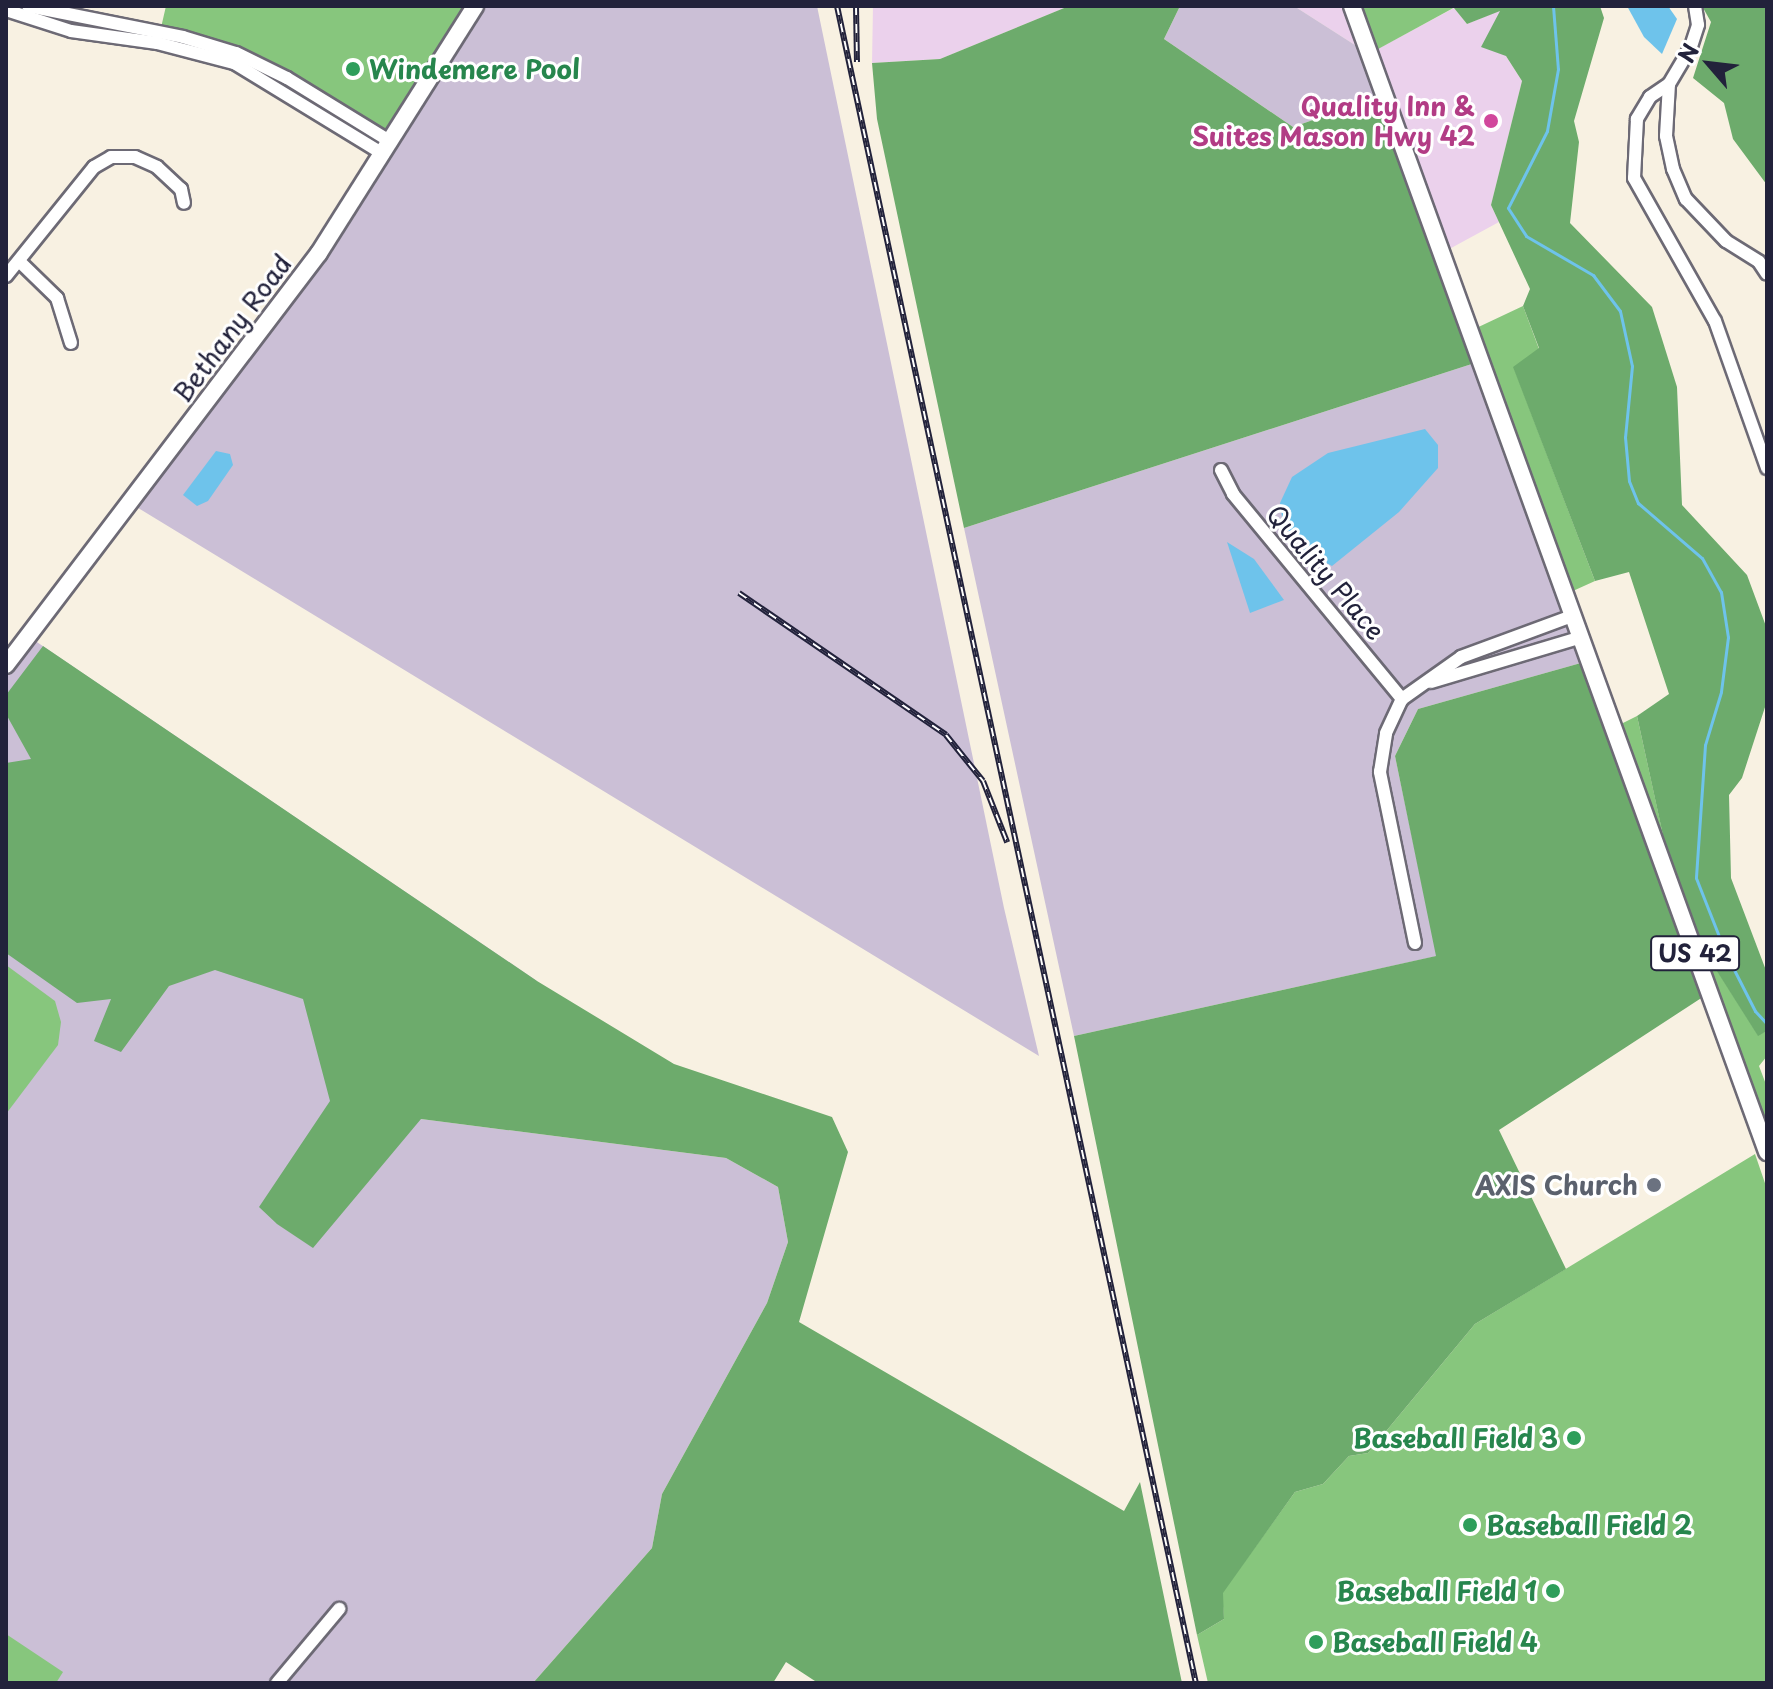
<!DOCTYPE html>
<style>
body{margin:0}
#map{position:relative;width:1773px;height:1689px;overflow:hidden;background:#f8f1e2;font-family:"Playpen Sans",sans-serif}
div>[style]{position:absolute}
.built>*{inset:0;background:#ebd1ec}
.industrial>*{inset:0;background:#cbbfd6}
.green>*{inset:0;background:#87c67d}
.forest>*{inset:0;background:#6dab6c}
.water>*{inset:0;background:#6ec3eb}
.stream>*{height:3px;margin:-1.5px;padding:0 1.5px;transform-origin:1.5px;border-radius:1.5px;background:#6ec3eb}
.roads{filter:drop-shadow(2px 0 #6d6a75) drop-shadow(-2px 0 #6d6a75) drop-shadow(0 2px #6d6a75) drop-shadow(0 -2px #6d6a75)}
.minor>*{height:12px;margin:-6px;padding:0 6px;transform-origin:6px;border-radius:6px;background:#fff}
.major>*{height:16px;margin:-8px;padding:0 8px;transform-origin:8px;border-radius:8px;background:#fff}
.rail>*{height:6px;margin-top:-3px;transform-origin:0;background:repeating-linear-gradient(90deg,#fff 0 9px,#22223b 0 18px);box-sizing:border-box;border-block:2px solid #22223b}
.dots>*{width:22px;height:22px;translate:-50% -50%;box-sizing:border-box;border:4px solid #fff;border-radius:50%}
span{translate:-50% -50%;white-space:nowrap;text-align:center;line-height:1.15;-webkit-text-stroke:6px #fff;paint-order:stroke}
.shield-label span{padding:2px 6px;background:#fff;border:2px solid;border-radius:6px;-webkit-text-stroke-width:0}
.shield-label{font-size:24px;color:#22223b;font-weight:700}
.leisure-label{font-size:26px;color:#27864d;font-weight:700}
.left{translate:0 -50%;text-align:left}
.right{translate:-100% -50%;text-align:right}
.hotel-label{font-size:26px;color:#b23c85;font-weight:700}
.street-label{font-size:26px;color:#22223b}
.worship-label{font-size:26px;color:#5b616d;font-weight:700}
.frame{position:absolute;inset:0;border:8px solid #22223b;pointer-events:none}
.north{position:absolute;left:1669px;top:24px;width:80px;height:80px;-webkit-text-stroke:6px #fff;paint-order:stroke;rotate:298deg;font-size:22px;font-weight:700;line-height:32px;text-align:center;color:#22223b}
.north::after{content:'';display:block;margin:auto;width:28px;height:36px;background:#22223b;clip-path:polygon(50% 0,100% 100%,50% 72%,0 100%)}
</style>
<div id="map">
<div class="built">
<i style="clip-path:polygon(873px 6px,1069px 6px,940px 59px,872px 63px)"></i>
<i style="clip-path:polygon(1294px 6px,1352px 6px,1370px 53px,1454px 8px,1467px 24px,1501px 10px,1506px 56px,1522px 81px,1491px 205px,1499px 222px,1442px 253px,1369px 54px)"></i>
</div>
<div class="industrial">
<i style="clip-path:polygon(475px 6px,817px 6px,1004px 908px,1039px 1056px,130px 503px,274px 313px)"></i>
<i style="clip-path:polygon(1180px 6px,1294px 6px,1369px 54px,1384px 95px,1293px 127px,1164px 39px)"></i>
<i style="clip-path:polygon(1481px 361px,1588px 661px,1418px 709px,1395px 756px,1437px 956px,1074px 1036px,964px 528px)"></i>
<i style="clip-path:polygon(28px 636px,537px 981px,421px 1119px,726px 1158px,778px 1187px,788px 1242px,767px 1303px,662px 1494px,652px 1548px,533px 1683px,6px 1683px,6px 666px)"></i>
</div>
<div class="green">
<i style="clip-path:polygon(166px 6px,475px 6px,391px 142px,287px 78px,160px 32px)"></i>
<i style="clip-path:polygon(1352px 6px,1457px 6px,1369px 54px)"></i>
<i style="clip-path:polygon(1523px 306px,1539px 349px,1514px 368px,1595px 581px,1564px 595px,1470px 331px)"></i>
<i style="clip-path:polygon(1637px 716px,1680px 912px,1758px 1035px,1767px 1031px,1767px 1056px,1759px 1066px,1767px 1087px,1767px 1152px,1613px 728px)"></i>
<i style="clip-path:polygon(6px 965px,55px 1001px,61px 1022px,58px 1045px,6px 1114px)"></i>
<i style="clip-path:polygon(1755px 1154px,1767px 1189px,1767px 1683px,1208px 1683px,1197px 1635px,1224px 1619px,1222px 1593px,1295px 1492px,1323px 1484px,1349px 1456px,1368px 1453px,1475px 1324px)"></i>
<i style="clip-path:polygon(6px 1634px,63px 1672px,56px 1683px,6px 1683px)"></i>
</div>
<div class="forest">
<i style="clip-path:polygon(1069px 6px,1180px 6px,1164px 39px,1293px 127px,1384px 95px,1481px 361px,964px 528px,877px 119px,872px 63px,940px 59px)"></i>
<i style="clip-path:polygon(1600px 6px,1604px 18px,1574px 121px,1579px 142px,1570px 223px,1652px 307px,1677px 387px,1682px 505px,1747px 575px,1767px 629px,1767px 701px,1742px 778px,1729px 795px,1731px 878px,1767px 973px,1767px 1031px,1758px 1036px,1682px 916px,1709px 993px,1499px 1130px,1566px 1269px,1475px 1324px,1368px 1453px,1349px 1456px,1323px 1484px,1295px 1492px,1223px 1593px,1224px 1619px,1197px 1635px,1074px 1036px,1436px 956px,1395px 756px,1418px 709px,1588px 661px,1678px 904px,1637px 716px,1669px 694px,1629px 572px,1595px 581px,1513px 367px,1539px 348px,1523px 306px,1530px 289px,1491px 205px,1522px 81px,1506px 56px,1481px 47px,1500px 11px,1467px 24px,1454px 8px)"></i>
<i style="clip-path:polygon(1702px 6px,1767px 6px,1767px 185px,1733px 139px,1724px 103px,1693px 78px,1711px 22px)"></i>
<i style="clip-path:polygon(43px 646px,537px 981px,674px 1064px,832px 1117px,848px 1152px,799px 1322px,1124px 1511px,1140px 1482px,1182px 1683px,818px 1683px,786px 1662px,773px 1683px,533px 1683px,652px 1548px,662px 1494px,767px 1303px,788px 1242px,778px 1187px,726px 1158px,421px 1119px,313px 1248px,277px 1224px,259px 1207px,330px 1101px,303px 999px,215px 970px,169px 986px,121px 1052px,94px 1041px,111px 999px,77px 1003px,6px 953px,6px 763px,31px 759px,6px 714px,6px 695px)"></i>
</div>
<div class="water">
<i style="clip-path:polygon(1627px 6px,1668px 6px,1677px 19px,1662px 54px,1644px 37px)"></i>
<i style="clip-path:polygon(1425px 429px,1438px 445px,1438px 468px,1399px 512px,1332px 566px,1305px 551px,1283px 524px,1280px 503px,1292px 477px,1328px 453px)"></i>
<i style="clip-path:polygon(216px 451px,230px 454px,233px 465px,208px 501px,197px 506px,183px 495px)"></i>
<i style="clip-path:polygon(1227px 542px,1254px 559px,1284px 600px,1250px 613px)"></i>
</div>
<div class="stream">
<i style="left:1553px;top:6px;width:63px;rotate:85.5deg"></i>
<i style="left:1558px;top:69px;width:63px;rotate:100.1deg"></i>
<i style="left:1547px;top:131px;width:86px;rotate:116.9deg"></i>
<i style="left:1508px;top:208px;width:33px;rotate:57deg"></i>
<i style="left:1526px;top:236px;width:78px;rotate:30.2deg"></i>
<i style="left:1593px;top:275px;width:45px;rotate:53.1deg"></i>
<i style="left:1620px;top:311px;width:56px;rotate:77.7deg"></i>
<i style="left:1632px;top:366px;width:71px;rotate:95.6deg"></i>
<i style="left:1625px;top:437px;width:44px;rotate:84.8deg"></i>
<i style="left:1629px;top:481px;width:24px;rotate:68deg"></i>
<i style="left:1638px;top:503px;width:84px;rotate:40.7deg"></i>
<i style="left:1702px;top:558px;width:39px;rotate:61deg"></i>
<i style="left:1721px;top:592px;width:46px;rotate:81.2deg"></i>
<i style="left:1728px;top:637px;width:55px;rotate:97.3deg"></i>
<i style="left:1721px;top:692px;width:55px;rotate:106.8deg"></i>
<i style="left:1705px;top:745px;width:133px;rotate:93.9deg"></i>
<i style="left:1696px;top:878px;width:82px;rotate:68.5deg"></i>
<i style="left:1726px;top:954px;width:64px;rotate:63deg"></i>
<i style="left:1755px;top:1011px;width:18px;rotate:47deg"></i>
</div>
<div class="roads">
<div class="minor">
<i style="left:28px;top:6px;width:158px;rotate:11.3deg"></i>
<i style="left:183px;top:37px;width:55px;rotate:16.8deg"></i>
<i style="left:236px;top:53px;width:57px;rotate:26.1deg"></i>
<i style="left:287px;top:78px;width:122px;rotate:31.6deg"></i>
<i style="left:1695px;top:6px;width:19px;rotate:81deg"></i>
<i style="left:1698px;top:25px;width:23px;rotate:108deg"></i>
<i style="left:1691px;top:47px;width:43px;rotate:120.7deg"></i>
<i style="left:1669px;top:84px;width:52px;rotate:93.3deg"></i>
<i style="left:1666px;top:136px;width:34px;rotate:78deg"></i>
<i style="left:1673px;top:169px;width:33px;rotate:67deg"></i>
<i style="left:1686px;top:199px;width:58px;rotate:46.4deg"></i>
<i style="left:1726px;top:241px;width:39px;rotate:32deg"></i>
<i style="left:1759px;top:262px;width:14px;rotate:56deg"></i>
<i style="left:6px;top:10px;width:68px;rotate:17.9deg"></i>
<i style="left:71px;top:31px;width:87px;rotate:7.9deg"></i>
<i style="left:157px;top:43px;width:80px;rotate:14.6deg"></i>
<i style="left:234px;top:63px;width:175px;rotate:31.4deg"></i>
<i style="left:1669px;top:84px;width:23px;rotate:146deg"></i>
<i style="left:1650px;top:97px;width:26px;rotate:121deg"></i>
<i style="left:1637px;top:119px;width:59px;rotate:92.9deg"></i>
<i style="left:1634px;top:178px;width:164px;rotate:60.5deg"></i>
<i style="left:1715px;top:321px;width:156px;rotate:70.5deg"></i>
<i style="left:20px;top:262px;width:52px;rotate:44.2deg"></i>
<i style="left:57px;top:298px;width:47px;rotate:72.7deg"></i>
<i style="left:6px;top:276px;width:140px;rotate:-51.1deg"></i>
<i style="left:94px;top:167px;width:20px;rotate:-30deg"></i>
<i style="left:111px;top:157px;width:24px"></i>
<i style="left:135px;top:157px;width:24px;rotate:24deg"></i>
<i style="left:157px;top:167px;width:33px;rotate:43deg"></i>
<i style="left:181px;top:189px;width:14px;rotate:78deg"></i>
<i style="left:1221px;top:470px;width:27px;rotate:63deg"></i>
<i style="left:1233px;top:494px;width:266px;rotate:50.5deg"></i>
<i style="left:1431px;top:682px;width:154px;rotate:-16.6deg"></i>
<i style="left:1415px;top:943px;width:175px;rotate:-101.6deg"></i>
<i style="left:1380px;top:772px;width:39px;rotate:-81deg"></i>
<i style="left:1386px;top:733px;width:38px;rotate:-65deg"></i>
<i style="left:1402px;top:699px;width:72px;rotate:-35.4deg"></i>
<i style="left:1461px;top:657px;width:118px;rotate:-20.3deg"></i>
<i style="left:277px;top:1683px;width:97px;rotate:-50deg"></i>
</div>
<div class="major">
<i style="left:1352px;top:6px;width:1219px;rotate:70.09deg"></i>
<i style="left:6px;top:665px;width:517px;rotate:-52.78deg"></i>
<i style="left:319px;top:253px;width:292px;rotate:-57.7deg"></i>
</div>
</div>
<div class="rail">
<i style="left:837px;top:6px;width:1715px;rotate:77.92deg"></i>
<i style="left:856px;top:6px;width:56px;rotate:89deg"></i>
<i style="left:739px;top:593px;width:251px;rotate:34.4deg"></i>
<i style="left:946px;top:735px;width:59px;rotate:51.2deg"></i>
<i style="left:983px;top:781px;width:66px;rotate:68.5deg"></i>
</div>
<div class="dots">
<i style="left:353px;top:69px;background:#2e9e5b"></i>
<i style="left:1491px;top:121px;background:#d1479c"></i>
<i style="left:1654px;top:1185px;background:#6b7280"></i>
<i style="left:1574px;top:1438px;background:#2e9e5b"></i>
<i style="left:1470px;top:1525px;background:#2e9e5b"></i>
<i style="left:1553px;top:1591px;background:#2e9e5b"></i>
<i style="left:1316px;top:1642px;background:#2e9e5b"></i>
</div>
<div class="shield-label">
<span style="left:1695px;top:953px">US 42</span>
</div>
<div class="leisure-label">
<span class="left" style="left:369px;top:69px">Windemere Pool</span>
<span class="right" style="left:1558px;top:1438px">Baseball Field 3</span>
<span class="left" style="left:1486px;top:1525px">Baseball Field 2</span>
<span class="right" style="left:1537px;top:1591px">Baseball Field 1</span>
<span class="left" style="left:1332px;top:1642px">Baseball Field 4</span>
</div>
<div class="hotel-label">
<span class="right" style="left:1475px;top:121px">Quality Inn &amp;<br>Suites Mason Hwy 42</span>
</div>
<div class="street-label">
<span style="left:232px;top:328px;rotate:-53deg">Bethany Road</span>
<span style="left:1326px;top:572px;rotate:50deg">Quality Place</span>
</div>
<div class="worship-label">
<span class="right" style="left:1638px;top:1185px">AXIS Church</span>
</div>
<div class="frame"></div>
<div class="north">N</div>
</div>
